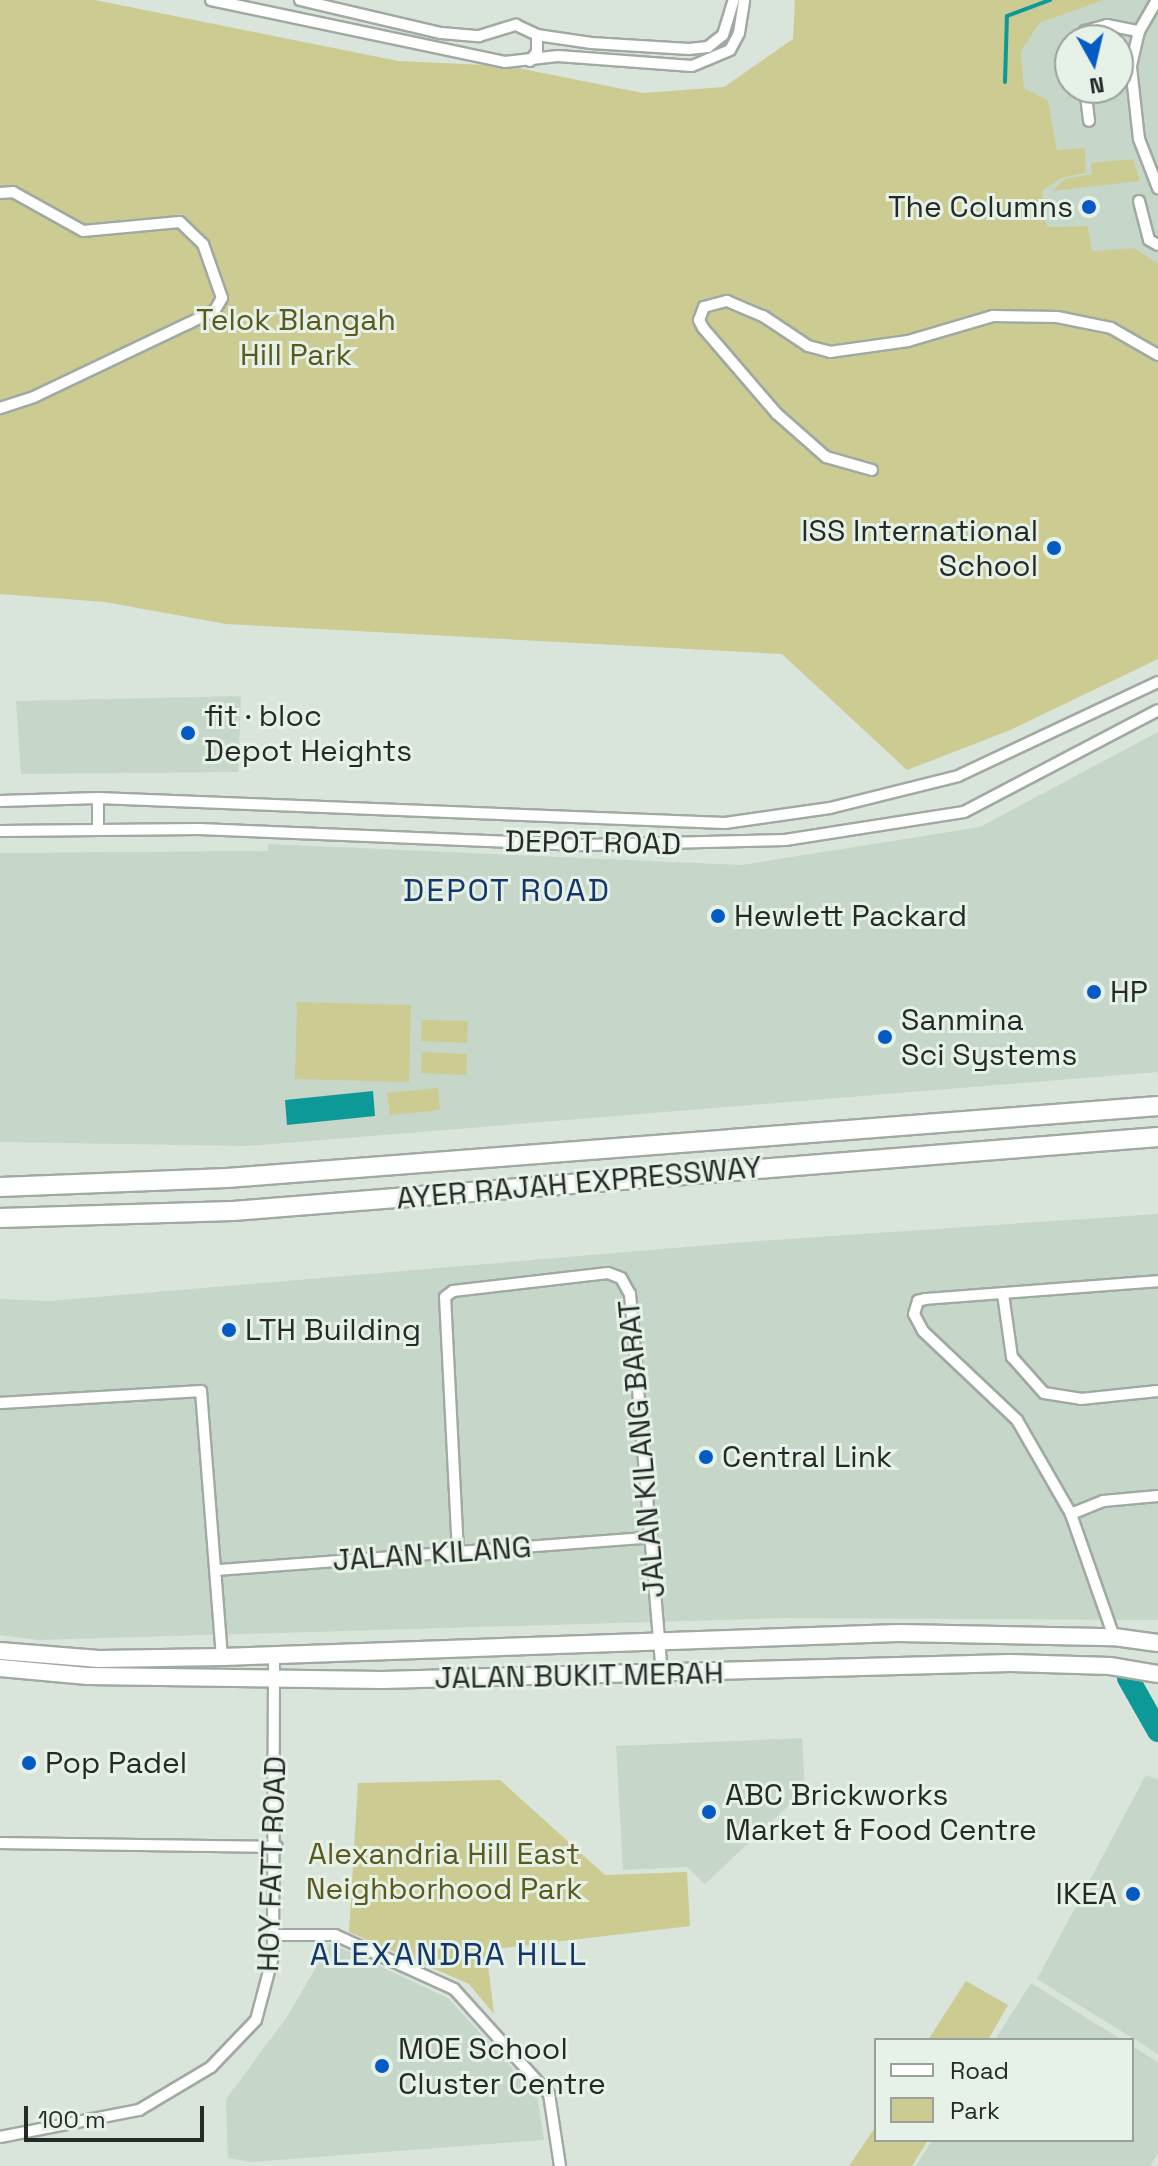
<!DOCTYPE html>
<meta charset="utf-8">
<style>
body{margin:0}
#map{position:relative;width:1158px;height:2166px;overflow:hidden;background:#d9e4db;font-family:"Space Grotesk",sans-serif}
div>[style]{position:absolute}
.built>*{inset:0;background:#c6d7c9}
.green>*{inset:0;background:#cccb91}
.water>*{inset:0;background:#0d9998}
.stream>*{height:4px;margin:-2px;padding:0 2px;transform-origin:2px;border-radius:2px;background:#0d9998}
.river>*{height:22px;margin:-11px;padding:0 11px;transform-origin:11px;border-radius:11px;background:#0d9998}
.roads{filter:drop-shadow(2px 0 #a0aaa2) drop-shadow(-2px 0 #a0aaa2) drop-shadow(0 2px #a0aaa2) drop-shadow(0 -2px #a0aaa2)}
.street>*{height:10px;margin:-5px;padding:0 5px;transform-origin:5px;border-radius:5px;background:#fff}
.primary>*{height:16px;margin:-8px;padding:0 8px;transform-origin:8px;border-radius:8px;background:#fff}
.highway>*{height:18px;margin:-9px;padding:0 9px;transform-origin:9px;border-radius:9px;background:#fff}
.dots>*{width:22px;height:22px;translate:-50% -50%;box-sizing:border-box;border:4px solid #e6f1e8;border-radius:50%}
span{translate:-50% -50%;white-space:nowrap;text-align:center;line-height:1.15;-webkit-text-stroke:6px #e6f1e8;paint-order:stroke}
.poi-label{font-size:30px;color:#262a26}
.right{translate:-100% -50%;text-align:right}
.left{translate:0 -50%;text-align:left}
.park-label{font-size:30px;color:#5b591d}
.street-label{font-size:30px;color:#262a26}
.neighbourhood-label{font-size:32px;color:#13376b;letter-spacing:2px}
.legend{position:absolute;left:874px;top:2038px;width:260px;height:104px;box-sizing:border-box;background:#e6f1e8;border:2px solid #99a19a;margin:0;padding:10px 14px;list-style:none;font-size:24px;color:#262a26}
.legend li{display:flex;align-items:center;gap:16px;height:40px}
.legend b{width:40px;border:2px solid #99a19a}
.north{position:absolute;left:1054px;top:24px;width:80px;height:80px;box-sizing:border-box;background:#e6f1e8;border:2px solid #99a19a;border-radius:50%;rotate:172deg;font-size:22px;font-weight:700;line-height:32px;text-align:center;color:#262a26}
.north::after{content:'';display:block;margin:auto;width:28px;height:36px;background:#045bc4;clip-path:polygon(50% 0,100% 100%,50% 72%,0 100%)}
.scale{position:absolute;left:24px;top:2106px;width:180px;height:36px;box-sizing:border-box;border:4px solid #262a26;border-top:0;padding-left:10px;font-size:24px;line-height:28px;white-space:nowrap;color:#262a26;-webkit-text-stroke:6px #e6f1e8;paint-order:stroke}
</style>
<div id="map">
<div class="built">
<i style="clip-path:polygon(evenodd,1104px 0,1158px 0,1158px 263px,1134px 248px,1092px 252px,1088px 226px,1047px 227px,1042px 191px,1061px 178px,1086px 173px,1085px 148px,1057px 151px,1048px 100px,1024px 88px,1021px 52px,1038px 23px,1104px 0,1070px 40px,1118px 40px,1118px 88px,1070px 88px,1070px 40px)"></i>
<i style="clip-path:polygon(241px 696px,238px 772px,21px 774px,16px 701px)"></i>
<i style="clip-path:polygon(1158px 732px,1158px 1072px,247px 1146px,0 1142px,0 853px,268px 851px,268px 844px,742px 865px,980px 827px)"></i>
<i style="clip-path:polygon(1158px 1214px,1158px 1620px,786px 1618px,38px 1640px,0 1635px,0 1299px,49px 1301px,757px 1241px)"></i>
<i style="clip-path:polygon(802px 1738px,805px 1790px,705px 1884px,687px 1867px,623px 1870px,616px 1746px)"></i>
<i style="clip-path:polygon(1146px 1775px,1158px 1780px,1158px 2054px,1037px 1979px)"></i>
<i style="clip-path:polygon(330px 1943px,448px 1998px,537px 2095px,544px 2140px,251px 2162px,228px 2158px,226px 2099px,287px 2017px)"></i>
<i style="clip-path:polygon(1031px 1983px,1122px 2040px,995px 2040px)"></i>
<i style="clip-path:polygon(1132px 2046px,1158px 2062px,1158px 2153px,1150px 2166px,916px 2166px,932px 2140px,1132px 2140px)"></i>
</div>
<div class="green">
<i style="clip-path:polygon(0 0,95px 0,398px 61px,508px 66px,643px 93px,724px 87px,793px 39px,795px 0,1104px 0,1039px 23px,1021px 52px,1024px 88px,1048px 100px,1057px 150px,1085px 148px,1086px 173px,1061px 178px,1042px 191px,1047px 227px,1088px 226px,1092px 251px,1134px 248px,1158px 263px,1158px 659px,1008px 731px,907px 770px,782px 654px,226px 624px,105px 602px,0 594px)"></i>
<i style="clip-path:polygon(1133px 159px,1140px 181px,1052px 191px,1065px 179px,1092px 174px,1091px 163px)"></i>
<i style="clip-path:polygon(297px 1002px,411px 1005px,409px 1082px,295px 1079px)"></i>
<i style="clip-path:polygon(422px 1020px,468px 1021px,467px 1043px,421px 1041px)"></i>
<i style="clip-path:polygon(422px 1052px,467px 1054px,466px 1075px,421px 1073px)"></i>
<i style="clip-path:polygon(438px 1088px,440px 1110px,390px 1115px,387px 1093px)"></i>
<i style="clip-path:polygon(500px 1780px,605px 1875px,687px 1872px,690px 1926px,486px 1950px,494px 2014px,469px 1984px,349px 1932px,358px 1783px)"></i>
<i style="clip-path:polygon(966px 1981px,1008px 2005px,988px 2040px,928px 2040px)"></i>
<i style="clip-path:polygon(876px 2126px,876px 2140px,928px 2140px,912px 2166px,849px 2166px)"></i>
</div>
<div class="water">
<i style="clip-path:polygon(373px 1091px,375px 1116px,287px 1125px,285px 1100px)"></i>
</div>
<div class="stream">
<i style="left:1005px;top:82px;width:66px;rotate:-88.3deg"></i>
<i style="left:1007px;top:16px;width:46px;rotate:-20.4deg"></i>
</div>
<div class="river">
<i style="left:1128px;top:1678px;width:61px;rotate:60.5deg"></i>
</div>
<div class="roads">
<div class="street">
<i style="left:211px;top:0;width:300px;rotate:11.9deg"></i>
<i style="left:505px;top:62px;width:53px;rotate:-6.5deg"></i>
<i style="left:558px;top:56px;width:134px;rotate:4.3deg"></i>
<i style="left:692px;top:66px;width:41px;rotate:-22.8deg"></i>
<i style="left:730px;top:50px;width:19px;rotate:-62deg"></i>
<i style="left:739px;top:33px;width:33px;rotate:-81deg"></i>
<i style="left:300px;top:0;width:145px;rotate:13.2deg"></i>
<i style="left:441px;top:33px;width:38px;rotate:5deg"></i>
<i style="left:479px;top:36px;width:39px;rotate:-17deg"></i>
<i style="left:516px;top:25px;width:23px;rotate:25deg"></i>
<i style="left:537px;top:35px;width:55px;rotate:8.4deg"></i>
<i style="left:591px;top:43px;width:98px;rotate:3.5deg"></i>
<i style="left:689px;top:49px;width:19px;rotate:-6deg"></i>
<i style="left:708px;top:47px;width:19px;rotate:-39deg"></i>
<i style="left:723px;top:35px;width:37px;rotate:-73deg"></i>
<i style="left:1157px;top:0;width:36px;rotate:120deg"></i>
<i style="left:1139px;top:31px;width:37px;rotate:103deg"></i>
<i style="left:1131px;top:67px;width:72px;rotate:83.7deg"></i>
<i style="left:1139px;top:139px;width:53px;rotate:68.8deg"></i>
<i style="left:1079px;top:40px;width:11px;rotate:-56deg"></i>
<i style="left:1085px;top:31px;width:23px;rotate:-15deg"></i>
<i style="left:1107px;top:25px;width:33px;rotate:11deg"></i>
<i style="left:530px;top:61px;width:11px;rotate:-52deg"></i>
<i style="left:537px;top:52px;width:17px;rotate:-90deg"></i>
<i style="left:1085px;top:88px;width:33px;rotate:83deg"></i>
<i style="left:0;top:193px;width:13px;rotate:-4deg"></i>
<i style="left:13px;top:192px;width:80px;rotate:29.1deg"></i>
<i style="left:83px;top:231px;width:97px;rotate:-5.3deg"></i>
<i style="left:180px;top:222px;width:32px;rotate:44deg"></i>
<i style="left:203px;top:244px;width:57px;rotate:70.6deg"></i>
<i style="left:222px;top:298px;width:14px;rotate:120deg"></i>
<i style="left:215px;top:310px;width:29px;rotate:153deg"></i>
<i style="left:189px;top:323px;width:172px;rotate:154.5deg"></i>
<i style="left:34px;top:397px;width:36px;rotate:162deg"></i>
<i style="left:1139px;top:201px;width:40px;rotate:75.6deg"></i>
<i style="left:1149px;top:240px;width:10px;rotate:29deg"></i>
<i style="left:872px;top:470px;width:48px;rotate:-164.2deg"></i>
<i style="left:826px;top:457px;width:65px;rotate:-138.7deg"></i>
<i style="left:777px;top:414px;width:113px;rotate:-130.7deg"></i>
<i style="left:703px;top:328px;width:9px;rotate:-117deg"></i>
<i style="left:699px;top:320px;width:14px;rotate:-69deg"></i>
<i style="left:704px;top:307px;width:24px;rotate:-15deg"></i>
<i style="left:727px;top:301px;width:39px;rotate:23deg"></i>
<i style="left:763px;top:316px;width:54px;rotate:33.7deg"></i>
<i style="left:808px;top:346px;width:23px;rotate:15deg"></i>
<i style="left:830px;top:352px;width:79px;rotate:-8deg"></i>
<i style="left:908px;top:341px;width:89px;rotate:-16.4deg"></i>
<i style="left:993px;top:316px;width:64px;rotate:0.9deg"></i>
<i style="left:1057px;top:317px;width:55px;rotate:11.5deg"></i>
<i style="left:1111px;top:328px;width:54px;rotate:29.9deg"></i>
<i style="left:0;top:801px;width:98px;rotate:-1.8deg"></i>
<i style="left:98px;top:798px;width:627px;rotate:2.28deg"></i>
<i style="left:725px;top:823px;width:106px;rotate:-8.1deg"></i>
<i style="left:830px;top:808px;width:132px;rotate:-14deg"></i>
<i style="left:958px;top:776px;width:221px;rotate:-25.2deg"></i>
<i style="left:98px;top:829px;width:31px;rotate:-90deg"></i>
<i style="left:0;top:831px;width:199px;rotate:-0.6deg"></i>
<i style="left:199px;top:829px;width:386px;rotate:2.4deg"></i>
<i style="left:585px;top:845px;width:200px;rotate:-1.4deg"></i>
<i style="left:785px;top:840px;width:181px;rotate:-8.9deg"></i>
<i style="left:964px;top:812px;width:219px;rotate:-27.7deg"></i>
<i style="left:1003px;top:1294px;width:64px;rotate:81.9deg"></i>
<i style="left:1012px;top:1357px;width:48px;rotate:48.4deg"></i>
<i style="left:1044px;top:1393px;width:37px;rotate:9deg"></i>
<i style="left:1081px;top:1399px;width:77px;rotate:-5.9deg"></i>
<i style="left:0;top:1403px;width:201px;rotate:-3.4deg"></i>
<i style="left:201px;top:1391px;width:267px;rotate:85.5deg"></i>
<i style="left:1071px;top:1514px;width:35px;rotate:-22deg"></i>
<i style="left:1103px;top:1501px;width:55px;rotate:-5.2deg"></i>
<i style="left:458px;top:1553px;width:256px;rotate:-92.9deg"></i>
<i style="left:445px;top:1297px;width:10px;rotate:-37deg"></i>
<i style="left:453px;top:1291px;width:156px;rotate:-6.6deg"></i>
<i style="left:608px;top:1273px;width:14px;rotate:21deg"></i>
<i style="left:621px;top:1278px;width:18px;rotate:61deg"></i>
<i style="left:630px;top:1294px;width:382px;rotate:85.2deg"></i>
<i style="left:218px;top:1570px;width:430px;rotate:-4.3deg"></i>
<i style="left:1114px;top:1637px;width:130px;rotate:-109.3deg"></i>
<i style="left:1071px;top:1514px;width:108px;rotate:-119.9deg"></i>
<i style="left:1017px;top:1420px;width:129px;rotate:-136.6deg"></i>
<i style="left:923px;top:1331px;width:19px;rotate:-118deg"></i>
<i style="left:914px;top:1314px;width:14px;rotate:-73deg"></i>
<i style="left:918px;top:1301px;width:7px;rotate:-16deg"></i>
<i style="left:925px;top:1299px;width:234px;rotate:-4.4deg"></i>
<i style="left:0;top:1843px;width:277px;rotate:0.8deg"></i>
<i style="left:274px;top:1935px;width:61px"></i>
<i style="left:335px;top:1935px;width:131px;rotate:24.4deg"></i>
<i style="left:454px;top:1989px;width:142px;rotate:47.9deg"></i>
<i style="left:549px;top:2094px;width:73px;rotate:81.3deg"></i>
<i style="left:0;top:2137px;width:142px;rotate:-11deg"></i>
<i style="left:139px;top:2110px;width:84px;rotate:-30.8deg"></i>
<i style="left:211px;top:2067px;width:65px;rotate:-46.2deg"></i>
<i style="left:256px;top:2020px;width:66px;rotate:-75.1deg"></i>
<i style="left:273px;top:1956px;width:301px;rotate:-89.8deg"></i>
</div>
<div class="primary">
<i style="left:0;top:1651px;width:99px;rotate:4.6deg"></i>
<i style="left:99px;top:1659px;width:123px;rotate:-0.9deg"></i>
<i style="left:222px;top:1657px;width:676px;rotate:-2.03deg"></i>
<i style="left:898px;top:1633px;width:216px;rotate:1.1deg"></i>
<i style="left:1114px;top:1637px;width:44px;rotate:7.8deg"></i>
<i style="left:0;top:1668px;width:88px;rotate:5.2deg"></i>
<i style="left:88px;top:1676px;width:294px;rotate:0.8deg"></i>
<i style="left:382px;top:1680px;width:628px;rotate:-1.55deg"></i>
<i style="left:1010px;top:1663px;width:100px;rotate:1.7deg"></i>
<i style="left:1110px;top:1666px;width:49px;rotate:9.5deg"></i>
</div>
<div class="highway">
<i style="left:0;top:1187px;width:227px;rotate:-2.3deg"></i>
<i style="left:227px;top:1178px;width:934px;rotate:-4.42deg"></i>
<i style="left:0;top:1218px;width:233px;rotate:-1.7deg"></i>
<i style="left:233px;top:1211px;width:928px;rotate:-4.57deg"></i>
</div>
</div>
<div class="dots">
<i style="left:1089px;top:207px;background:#045bc4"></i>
<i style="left:1054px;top:548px;background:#045bc4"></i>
<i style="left:188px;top:733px;background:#045bc4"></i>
<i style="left:718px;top:916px;background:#045bc4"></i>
<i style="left:1094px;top:992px;background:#045bc4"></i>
<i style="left:885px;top:1037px;background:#045bc4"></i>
<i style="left:229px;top:1330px;background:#045bc4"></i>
<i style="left:706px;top:1457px;background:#045bc4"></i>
<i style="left:29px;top:1763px;background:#045bc4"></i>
<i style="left:709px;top:1812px;background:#045bc4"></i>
<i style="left:1133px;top:1894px;background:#045bc4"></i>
<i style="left:382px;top:2066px;background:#045bc4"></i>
</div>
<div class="poi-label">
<span class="right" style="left:1073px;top:207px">The Columns</span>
<span class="right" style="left:1038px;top:548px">ISS International<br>School</span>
<span class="left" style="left:204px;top:733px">fit · bloc<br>Depot Heights</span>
<span class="left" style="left:734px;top:916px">Hewlett Packard</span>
<span class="left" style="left:1110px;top:992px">HP</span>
<span class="left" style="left:901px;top:1037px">Sanmina<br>Sci Systems</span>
<span class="left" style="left:245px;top:1330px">LTH Building</span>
<span class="left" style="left:722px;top:1457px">Central Link</span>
<span class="left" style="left:45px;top:1763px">Pop Padel</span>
<span class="left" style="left:725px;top:1812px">ABC Brickworks<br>Market &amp; Food Centre</span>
<span class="right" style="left:1117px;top:1894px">IKEA</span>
<span class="left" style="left:398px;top:2066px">MOE School<br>Cluster Centre</span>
</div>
<div class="park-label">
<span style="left:296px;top:337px">Telok Blangah<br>Hill Park</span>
<span style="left:444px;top:1871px">Alexandria Hill East<br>Neighborhood Park</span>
</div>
<div class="street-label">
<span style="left:593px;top:843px;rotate:1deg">DEPOT ROAD</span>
<span style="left:579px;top:1183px;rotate:-5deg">AYER RAJAH EXPRESSWAY</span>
<span style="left:642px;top:1449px;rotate:-95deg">JALAN KILANG BARAT</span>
<span style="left:432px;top:1554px;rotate:-4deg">JALAN KILANG</span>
<span style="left:579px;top:1676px;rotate:-1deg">JALAN BUKIT MERAH</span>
<span style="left:272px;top:1864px;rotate:-88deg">HOY FATT ROAD</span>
</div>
<div class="neighbourhood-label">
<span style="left:507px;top:890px">DEPOT ROAD</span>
<span style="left:449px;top:1954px">ALEXANDRA HILL</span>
</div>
<ul class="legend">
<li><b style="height:10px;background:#fff"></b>Road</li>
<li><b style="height:22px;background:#cccb91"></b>Park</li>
</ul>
<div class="north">N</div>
<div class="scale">100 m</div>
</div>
